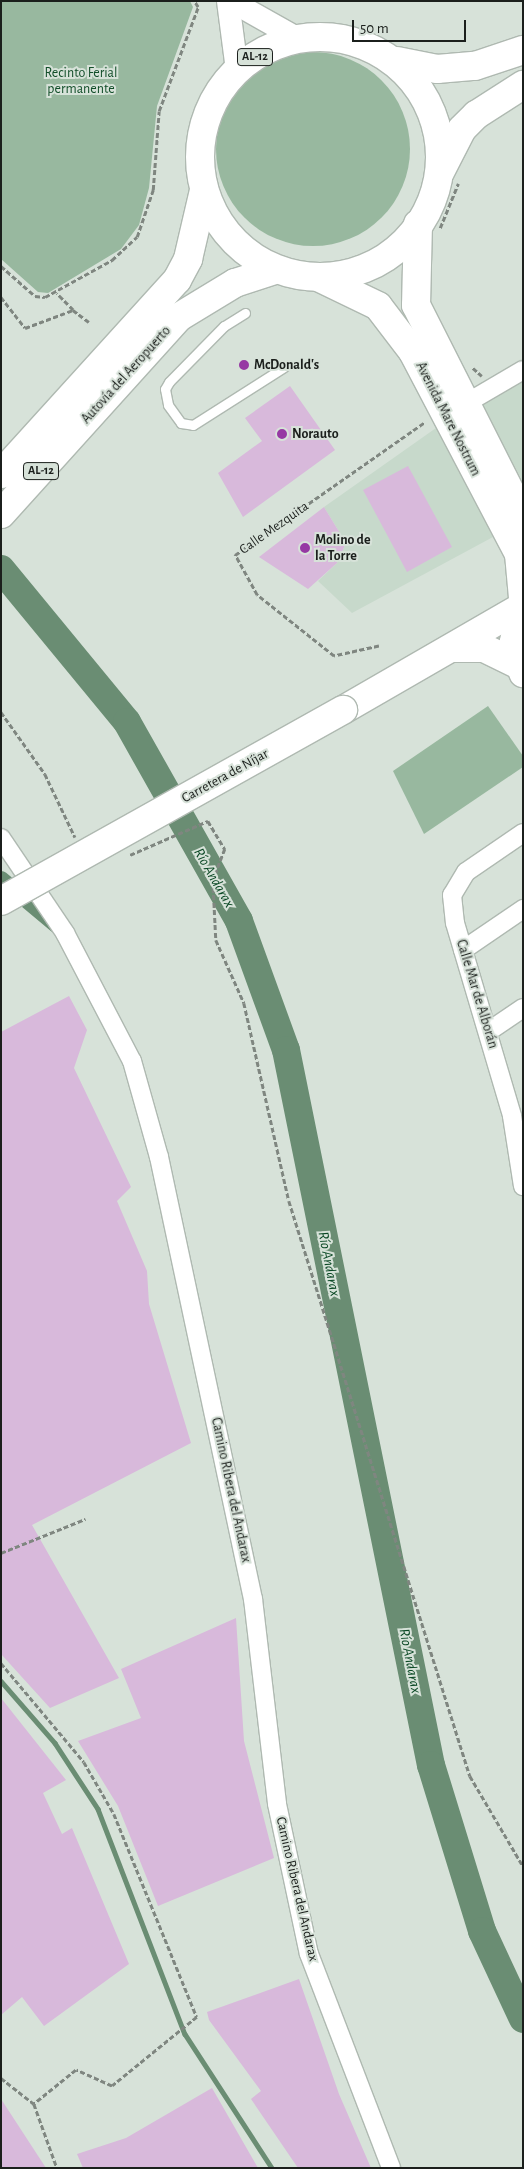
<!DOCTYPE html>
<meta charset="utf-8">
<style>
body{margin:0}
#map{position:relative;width:524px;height:2169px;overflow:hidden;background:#d7e2d9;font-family:"Alegreya Sans",sans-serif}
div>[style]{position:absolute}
.built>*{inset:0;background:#c7d9cb}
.green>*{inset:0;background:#98b89f}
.round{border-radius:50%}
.stream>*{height:4.5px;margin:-2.25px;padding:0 2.25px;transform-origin:2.25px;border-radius:2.25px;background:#6a8d73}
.canal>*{height:16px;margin:-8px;padding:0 8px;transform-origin:8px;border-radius:8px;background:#6a8d73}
.river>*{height:28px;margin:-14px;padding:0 14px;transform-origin:14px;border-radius:14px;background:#6a8d73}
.building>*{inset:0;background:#d8b9db}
.path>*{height:2.5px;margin-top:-1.25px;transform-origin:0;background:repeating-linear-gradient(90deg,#7f8680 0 5px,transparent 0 7.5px)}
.roads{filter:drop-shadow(1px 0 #afb9b1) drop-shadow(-1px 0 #afb9b1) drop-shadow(0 1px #afb9b1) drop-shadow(0 -1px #afb9b1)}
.service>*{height:9px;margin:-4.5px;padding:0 4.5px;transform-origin:4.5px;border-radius:4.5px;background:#fff}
.minor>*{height:18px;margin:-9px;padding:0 9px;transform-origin:9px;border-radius:9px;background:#fff}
.tertiary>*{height:22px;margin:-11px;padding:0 11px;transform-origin:11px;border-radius:11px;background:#fff}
.primary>*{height:28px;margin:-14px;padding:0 14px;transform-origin:14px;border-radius:14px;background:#fff}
.trunk>*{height:28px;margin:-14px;padding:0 14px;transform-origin:14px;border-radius:14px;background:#fff}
.trunk>.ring{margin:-14px;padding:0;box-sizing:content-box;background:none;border:28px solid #fff;border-radius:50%}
.bridges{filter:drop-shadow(1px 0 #afb9b1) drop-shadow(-1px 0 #afb9b1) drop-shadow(0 1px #afb9b1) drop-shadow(0 -1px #afb9b1)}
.primary-bridge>*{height:28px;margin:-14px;padding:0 14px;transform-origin:14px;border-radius:14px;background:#fff}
.dots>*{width:14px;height:14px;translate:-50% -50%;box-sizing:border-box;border:2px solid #d7e2d9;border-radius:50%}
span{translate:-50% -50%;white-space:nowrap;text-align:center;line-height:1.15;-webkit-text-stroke:4px #d7e2d9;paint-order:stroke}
.shield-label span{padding:1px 4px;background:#d7e2d9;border:1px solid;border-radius:4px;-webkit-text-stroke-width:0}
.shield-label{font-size:12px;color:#1b1f1c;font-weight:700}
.park-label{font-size:14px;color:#124e29}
.poi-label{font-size:14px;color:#1b1f1c;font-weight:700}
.left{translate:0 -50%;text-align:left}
.street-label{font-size:14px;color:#1b1f1c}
.water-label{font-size:15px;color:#0a4824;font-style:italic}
.frame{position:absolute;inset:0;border:2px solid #1b1f1c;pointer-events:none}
.scale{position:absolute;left:352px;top:20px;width:114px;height:22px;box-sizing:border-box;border:2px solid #1b1f1c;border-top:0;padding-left:6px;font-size:15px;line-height:18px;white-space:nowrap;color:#1b1f1c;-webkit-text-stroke:4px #d7e2d9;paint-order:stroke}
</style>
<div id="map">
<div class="built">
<i style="clip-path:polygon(523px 375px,523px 482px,480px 402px)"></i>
<i style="clip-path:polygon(436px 428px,493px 537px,352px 613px,318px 581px,337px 563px,346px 543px,324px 507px)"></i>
</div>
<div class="green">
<i style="clip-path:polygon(1px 1px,190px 1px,193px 7px,157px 106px,149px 188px,139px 225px,121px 249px,48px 293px,38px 292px,1px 259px)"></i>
<i class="round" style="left:216px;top:52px;width:194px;height:194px"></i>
<i style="clip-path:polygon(488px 706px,523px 756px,523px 767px,424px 834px,393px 771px)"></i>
</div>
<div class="stream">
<i style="left:1px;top:1681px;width:82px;rotate:48.9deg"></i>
<i style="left:55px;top:1743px;width:79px;rotate:56.9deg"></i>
<i style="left:98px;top:1809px;width:241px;rotate:68.9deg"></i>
<i style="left:185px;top:2034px;width:160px;rotate:57deg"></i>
</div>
<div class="canal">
<i style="left:1px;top:879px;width:72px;rotate:39.9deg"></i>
</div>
<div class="river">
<i style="left:1px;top:569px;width:198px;rotate:50.5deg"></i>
<i style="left:127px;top:722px;width:228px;rotate:60.6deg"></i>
<i style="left:239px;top:921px;width:137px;rotate:70deg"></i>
<i style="left:286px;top:1050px;width:730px;rotate:78.54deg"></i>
<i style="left:431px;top:1765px;width:174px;rotate:72.9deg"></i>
<i style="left:482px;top:1931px;width:97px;rotate:65deg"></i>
</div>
<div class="building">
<i style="clip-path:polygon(290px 386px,335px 450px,243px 517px,218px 473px,262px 441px,245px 418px)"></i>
<i style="clip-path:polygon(408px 466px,452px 547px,407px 572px,363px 490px)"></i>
<i style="clip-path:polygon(324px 507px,346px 543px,337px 563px,308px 589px,259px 557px)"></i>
<i style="clip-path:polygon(69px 996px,87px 1030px,74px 1068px,131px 1187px,117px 1201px,147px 1271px,149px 1304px,191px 1443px,32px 1525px,119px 1678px,50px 1708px,1px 1654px,1px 1032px)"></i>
<i style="clip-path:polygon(236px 1618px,244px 1741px,274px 1858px,158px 1906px,118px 1806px,78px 1741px,141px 1718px,121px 1669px)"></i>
<i style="clip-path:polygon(1px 1698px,66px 1780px,43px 1793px,62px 1834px,72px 1828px,129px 1964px,44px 2026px,22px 1997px,1px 2015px)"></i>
<i style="clip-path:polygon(299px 1979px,339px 2094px,371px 2168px,298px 2168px,251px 2099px,261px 2091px,209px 2020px,207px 2012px)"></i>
<i style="clip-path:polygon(212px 2088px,258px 2168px,83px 2168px,77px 2154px,126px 2138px)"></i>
<i style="clip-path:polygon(1px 2099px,46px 2168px,1px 2168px)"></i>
</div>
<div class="path">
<i style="left:440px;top:228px;width:48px;rotate:-67.8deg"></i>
<i style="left:1px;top:266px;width:45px;rotate:41.4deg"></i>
<i style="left:35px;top:296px;width:10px;rotate:6deg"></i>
<i style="left:45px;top:297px;width:77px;rotate:-28.9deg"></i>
<i style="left:112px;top:260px;width:34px;rotate:-43deg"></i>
<i style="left:137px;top:237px;width:50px;rotate:-71.2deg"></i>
<i style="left:153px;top:190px;width:79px;rotate:-85.7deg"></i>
<i style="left:159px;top:111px;width:111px;rotate:-69.4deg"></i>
<i style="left:198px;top:7px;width:7px;rotate:-124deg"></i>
<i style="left:1px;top:297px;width:39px;rotate:52deg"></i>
<i style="left:25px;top:328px;width:51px;rotate:-20.6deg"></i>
<i style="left:73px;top:310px;width:23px;rotate:-135deg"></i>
<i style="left:73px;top:310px;width:20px;rotate:37deg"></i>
<i style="left:473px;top:368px;width:12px;rotate:42deg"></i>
<i style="left:379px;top:646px;width:46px;rotate:167.5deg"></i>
<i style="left:334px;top:656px;width:98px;rotate:-141.6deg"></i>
<i style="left:257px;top:595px;width:46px;rotate:-118.8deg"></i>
<i style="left:235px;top:555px;width:232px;rotate:-35deg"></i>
<i style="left:1px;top:712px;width:76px;rotate:54.6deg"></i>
<i style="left:45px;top:774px;width:70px;rotate:64.5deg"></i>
<i style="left:130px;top:855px;width:85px;rotate:-23.6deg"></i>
<i style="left:208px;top:821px;width:33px;rotate:59deg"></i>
<i style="left:225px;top:849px;width:33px;rotate:111deg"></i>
<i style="left:213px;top:880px;width:60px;rotate:87.1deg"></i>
<i style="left:216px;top:940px;width:69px;rotate:66deg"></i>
<i style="left:244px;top:1003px;width:203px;rotate:77.2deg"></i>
<i style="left:289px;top:1201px;width:603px;rotate:72.53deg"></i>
<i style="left:470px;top:1776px;width:104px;rotate:59.5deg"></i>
<i style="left:1px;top:1553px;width:91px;rotate:-22deg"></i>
<i style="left:1px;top:1663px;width:129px;rotate:50deg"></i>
<i style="left:84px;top:1762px;width:60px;rotate:60deg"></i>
<i style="left:114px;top:1814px;width:219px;rotate:67.8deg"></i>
<i style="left:197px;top:2017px;width:109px;rotate:140.9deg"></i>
<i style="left:112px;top:2086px;width:39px;rotate:-156deg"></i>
<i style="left:76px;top:2070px;width:54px;rotate:141deg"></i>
<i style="left:1px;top:2078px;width:42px;rotate:38.2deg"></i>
<i style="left:34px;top:2104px;width:68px;rotate:70.2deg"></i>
</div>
<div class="roads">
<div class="service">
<i style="left:245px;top:313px;width:25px;rotate:148deg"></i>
<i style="left:224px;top:326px;width:78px;rotate:134.5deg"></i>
<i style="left:169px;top:382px;width:8px;rotate:120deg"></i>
<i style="left:165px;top:389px;width:16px;rotate:79deg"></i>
<i style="left:168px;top:405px;width:22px;rotate:54deg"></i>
<i style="left:181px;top:423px;width:12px;rotate:9deg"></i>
<i style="left:193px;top:425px;width:108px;rotate:-32.5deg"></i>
</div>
<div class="minor">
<i style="left:477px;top:397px;width:53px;rotate:-30.4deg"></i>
<i style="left:523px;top:833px;width:69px;rotate:145.6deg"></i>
<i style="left:466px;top:872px;width:27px;rotate:121deg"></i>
<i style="left:452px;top:895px;width:28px;rotate:84deg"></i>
<i style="left:455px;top:923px;width:201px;rotate:73.5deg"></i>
<i style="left:512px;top:1116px;width:71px;rotate:81.1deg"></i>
<i style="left:1px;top:838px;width:115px;rotate:56deg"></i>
<i style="left:65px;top:933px;width:144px;rotate:62.4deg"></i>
<i style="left:132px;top:1061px;width:100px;rotate:74.3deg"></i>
<i style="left:159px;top:1157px;width:452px;rotate:78deg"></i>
<i style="left:253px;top:1599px;width:206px;rotate:83.3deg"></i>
<i style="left:277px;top:1804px;width:153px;rotate:78deg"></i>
<i style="left:309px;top:1954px;width:229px;rotate:69deg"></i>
<i style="left:463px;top:950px;width:73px;rotate:-34.3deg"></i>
<i style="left:489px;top:1031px;width:41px;rotate:-34.1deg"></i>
</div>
<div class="tertiary">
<i style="left:228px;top:1px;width:70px;rotate:82.6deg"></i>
<i style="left:231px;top:1px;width:73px;rotate:29.4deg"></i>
</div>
<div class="primary">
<i style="left:418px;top:224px;width:81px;rotate:91.4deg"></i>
<i style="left:416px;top:305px;width:237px;rotate:63.2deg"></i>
<i style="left:322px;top:279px;width:62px;rotate:25.7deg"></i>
<i style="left:378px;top:306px;width:58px;rotate:52.7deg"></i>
<i style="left:413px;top:352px;width:228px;rotate:62.3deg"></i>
<i style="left:519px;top:554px;width:44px;rotate:84.8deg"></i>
<i style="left:523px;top:604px;width:42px;rotate:103.7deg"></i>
<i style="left:513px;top:645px;width:30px;rotate:70deg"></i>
<i style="left:453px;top:648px;width:31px"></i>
<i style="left:484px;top:648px;width:37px;rotate:26deg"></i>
<i style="left:343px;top:710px;width:204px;rotate:-30deg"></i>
</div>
<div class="trunk">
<i class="ring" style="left:200px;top:37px;width:212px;height:212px"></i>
<i style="left:397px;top:61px;width:41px;rotate:11.3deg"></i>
<i style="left:437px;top:69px;width:38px;rotate:-5deg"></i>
<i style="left:475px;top:66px;width:51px;rotate:-18.4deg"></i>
<i style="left:440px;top:172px;width:48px;rotate:-62.9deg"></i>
<i style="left:462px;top:129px;width:20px;rotate:-45deg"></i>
<i style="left:476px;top:115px;width:56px;rotate:-32.6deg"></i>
<i style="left:1px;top:474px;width:262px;rotate:-47.8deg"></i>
<i style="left:177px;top:280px;width:24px;rotate:-62deg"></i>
<i style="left:188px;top:259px;width:71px;rotate:-76.9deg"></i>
<i style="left:1px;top:514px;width:266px;rotate:-47.9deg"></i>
<i style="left:179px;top:317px;width:66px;rotate:-31.3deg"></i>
<i style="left:235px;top:283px;width:42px;rotate:-18deg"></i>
</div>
</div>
<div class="bridges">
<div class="primary-bridge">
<i style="left:1px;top:901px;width:392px;rotate:-29.2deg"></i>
</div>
</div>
<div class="dots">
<i style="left:244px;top:365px;background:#9639a3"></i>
<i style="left:282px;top:434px;background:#9639a3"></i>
<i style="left:305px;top:548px;background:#9639a3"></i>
</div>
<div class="shield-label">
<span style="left:255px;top:57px">AL-12</span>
<span style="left:41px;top:471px">AL-12</span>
</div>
<div class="park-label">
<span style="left:81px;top:81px">Recinto Ferial<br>permanente</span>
</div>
<div class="poi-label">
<span class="left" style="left:254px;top:365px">McDonald's</span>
<span class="left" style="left:292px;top:434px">Norauto</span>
<span class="left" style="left:315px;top:548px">Molino de<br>la Torre</span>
</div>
<div class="street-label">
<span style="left:126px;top:375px;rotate:-48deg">Autovía del Aeropuerto</span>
<span style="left:448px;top:419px;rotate:63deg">Avenida Mare Nostrum</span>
<span style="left:274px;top:528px;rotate:-35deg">Calle Mezquita</span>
<span style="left:225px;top:776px;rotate:-29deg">Carretera de Níjar</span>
<span style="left:477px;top:994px;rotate:73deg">Calle Mar de Alborán</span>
<span style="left:231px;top:1490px;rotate:78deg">Camino Ribera del Andarax</span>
<span style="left:297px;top:1889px;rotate:77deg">Camino Ribera del Andarax</span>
</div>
<div class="water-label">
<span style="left:214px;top:878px;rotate:60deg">Río Andarax</span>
<span style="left:329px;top:1264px;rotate:79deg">Río Andarax</span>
<span style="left:410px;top:1661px;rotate:79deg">Río Andarax</span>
</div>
<div class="frame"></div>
<div class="scale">50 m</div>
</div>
